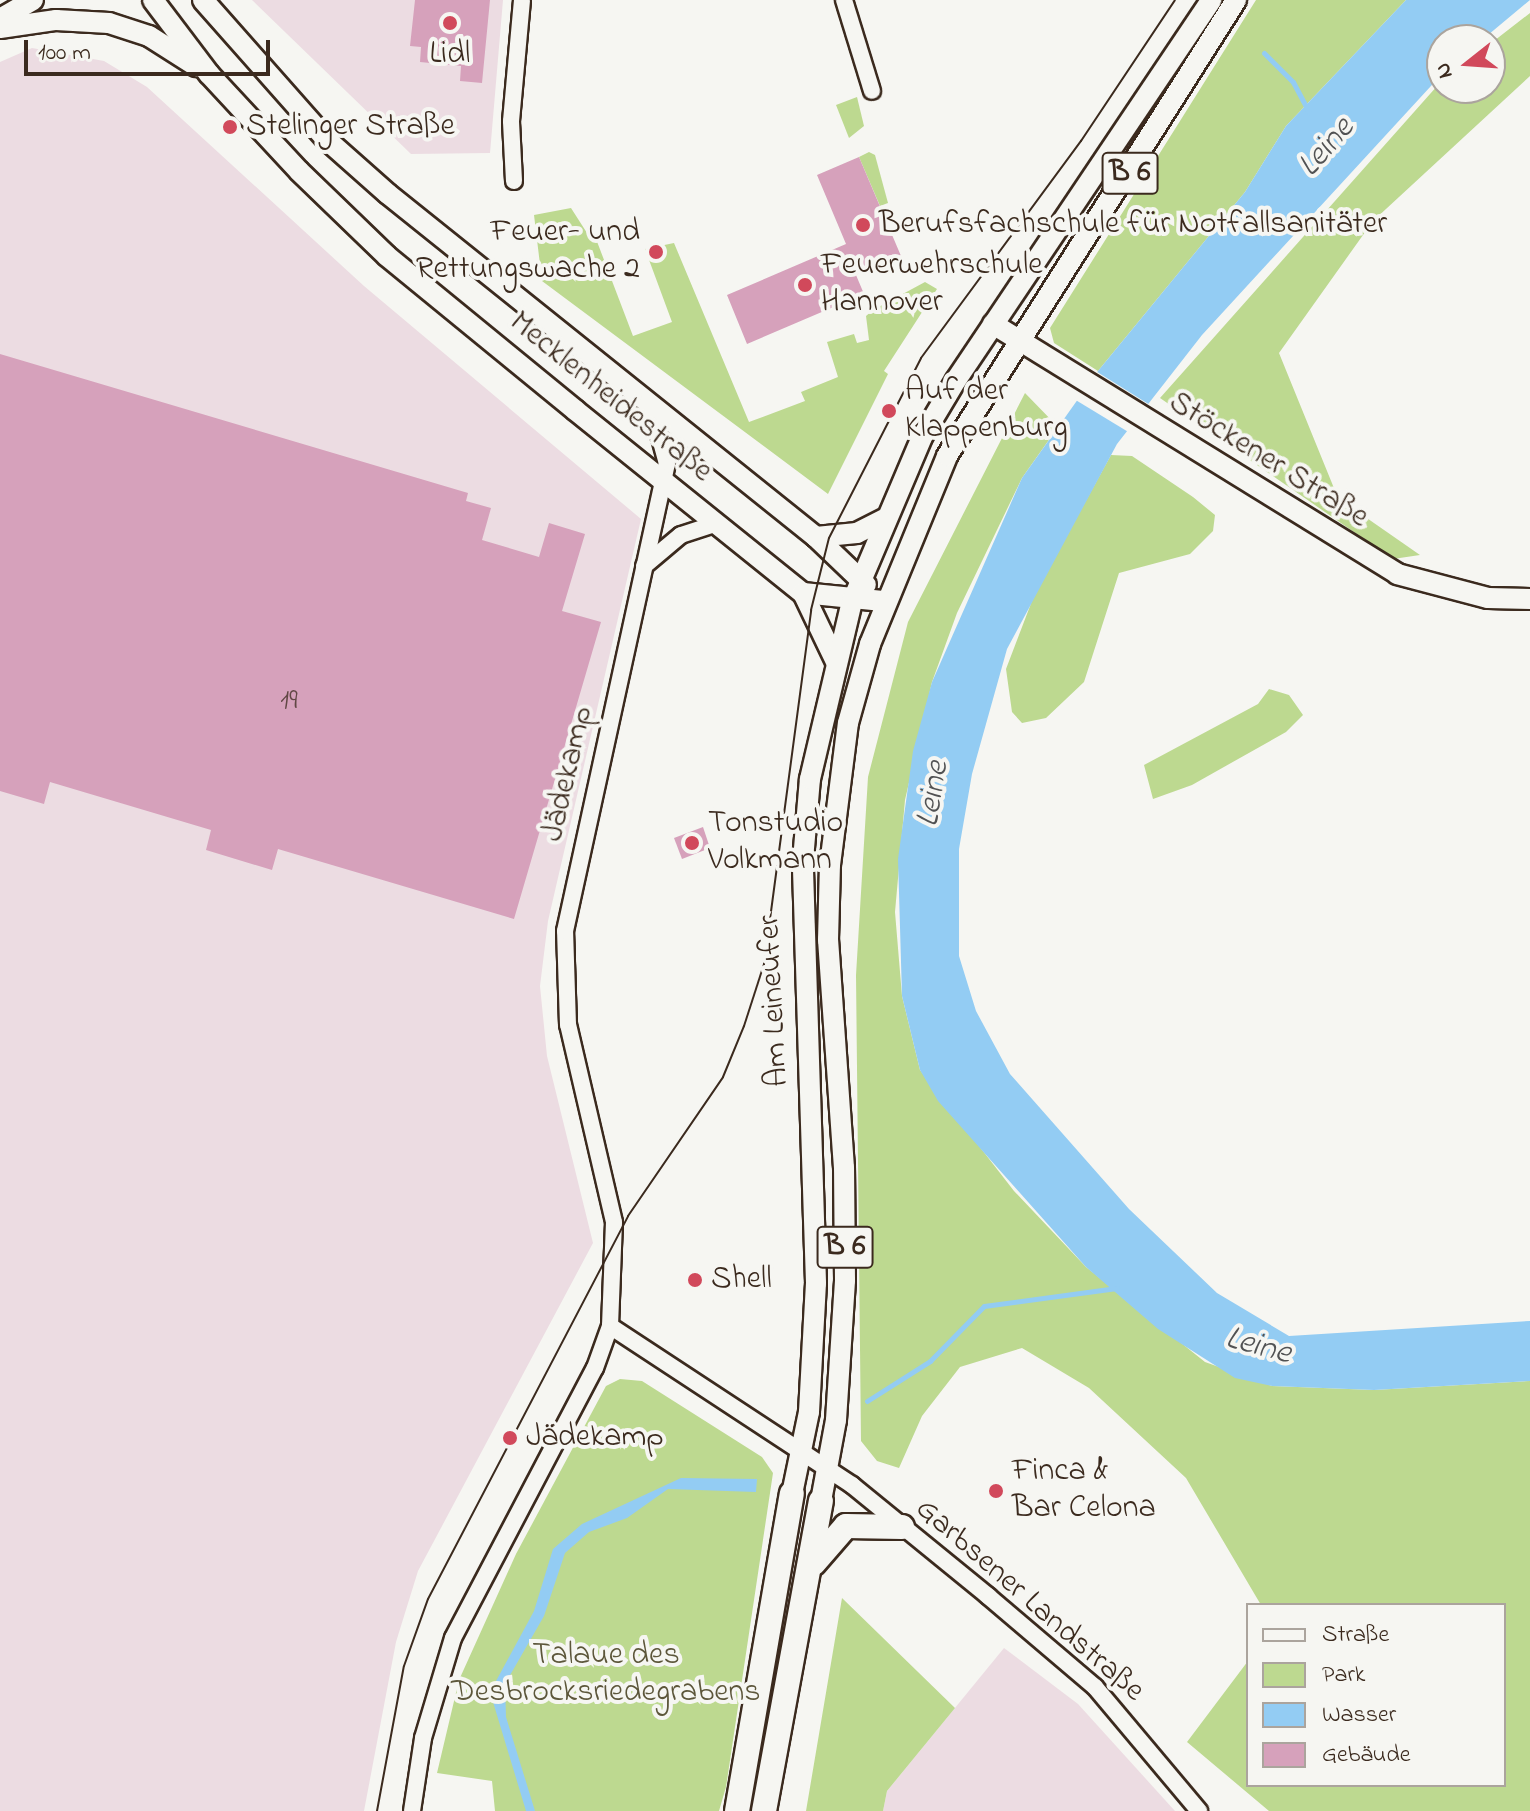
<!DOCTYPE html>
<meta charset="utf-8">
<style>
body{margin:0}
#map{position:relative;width:1530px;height:1811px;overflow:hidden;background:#f6f6f2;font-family:"Indie Flower",sans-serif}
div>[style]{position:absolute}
.built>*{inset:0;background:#ecdce2}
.green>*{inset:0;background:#bdd990}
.water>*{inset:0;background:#93ccf3}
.pier>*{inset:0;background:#f6f6f2}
.stream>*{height:5px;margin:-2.5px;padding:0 2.5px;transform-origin:2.5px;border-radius:2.5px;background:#93ccf3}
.building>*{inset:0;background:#d6a1bb}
.roads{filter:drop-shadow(2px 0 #3b2a1e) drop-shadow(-2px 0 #3b2a1e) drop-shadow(0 2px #3b2a1e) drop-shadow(0 -2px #3b2a1e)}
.minor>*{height:16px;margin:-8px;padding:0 8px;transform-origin:8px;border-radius:8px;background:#f6f6f2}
.major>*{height:20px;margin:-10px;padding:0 10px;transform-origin:10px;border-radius:10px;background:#f6f6f2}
.highway>*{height:24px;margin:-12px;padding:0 12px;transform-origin:12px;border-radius:12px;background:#f6f6f2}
.tram>*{height:2px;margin:-1px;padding:0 1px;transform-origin:1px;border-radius:1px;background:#3b2a1e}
.dots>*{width:22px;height:22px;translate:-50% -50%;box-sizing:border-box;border:4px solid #f6f6f2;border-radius:50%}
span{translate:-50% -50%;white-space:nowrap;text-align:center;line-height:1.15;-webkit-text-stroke:8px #f6f6f2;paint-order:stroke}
.number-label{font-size:28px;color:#624845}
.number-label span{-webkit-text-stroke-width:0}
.shield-label span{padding:2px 6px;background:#f6f6f2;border:2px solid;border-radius:6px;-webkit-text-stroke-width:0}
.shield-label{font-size:30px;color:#3b2a1e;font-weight:700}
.poi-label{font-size:32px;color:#3b2a1e}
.left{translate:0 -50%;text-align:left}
.right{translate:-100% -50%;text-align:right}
.street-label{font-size:32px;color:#3b2a1e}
.park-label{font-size:32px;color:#5c563a}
.water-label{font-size:34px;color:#515253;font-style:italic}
.legend{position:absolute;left:1246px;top:1603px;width:260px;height:184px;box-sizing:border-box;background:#f6f6f2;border:2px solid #aba49d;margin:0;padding:10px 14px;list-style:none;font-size:24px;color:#3b2a1e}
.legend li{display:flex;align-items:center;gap:16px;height:40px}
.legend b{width:40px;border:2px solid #aba49d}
.north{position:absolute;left:1426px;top:24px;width:80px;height:80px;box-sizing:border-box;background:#f6f6f2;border:2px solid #aba49d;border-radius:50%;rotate:253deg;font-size:22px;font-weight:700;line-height:32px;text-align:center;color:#3b2a1e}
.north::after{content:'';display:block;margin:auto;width:28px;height:36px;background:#d1495b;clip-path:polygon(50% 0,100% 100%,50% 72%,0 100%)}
.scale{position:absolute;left:24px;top:40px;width:246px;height:36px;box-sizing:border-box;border:4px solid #3b2a1e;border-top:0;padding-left:10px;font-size:24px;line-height:28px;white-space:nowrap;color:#3b2a1e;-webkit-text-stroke:6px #f6f6f2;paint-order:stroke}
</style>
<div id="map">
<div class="built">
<i style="clip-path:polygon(252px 0,503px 0,490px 153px,411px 154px)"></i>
<i style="clip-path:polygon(32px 48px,104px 61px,147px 87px,364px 286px,641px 519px,548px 921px,540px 986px,547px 1056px,593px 1243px,418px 1571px,396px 1642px,364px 1811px,0 1811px,0 62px)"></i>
<i style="clip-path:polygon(1004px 1648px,1078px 1704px,1175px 1811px,883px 1811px,887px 1791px)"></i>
</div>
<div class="green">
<i style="clip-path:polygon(1256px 0,1406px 0,1286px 126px,1245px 192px,1098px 371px,1054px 343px,1050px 328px)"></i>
<i style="clip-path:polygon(1530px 13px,1530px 76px,1373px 221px,1279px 353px,1338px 498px,1420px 555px,1393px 559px,1160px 398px,1438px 85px,1490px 88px,1490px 44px)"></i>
<i style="clip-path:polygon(857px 97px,864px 126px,849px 138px,836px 105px)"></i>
<i style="clip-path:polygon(869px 152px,875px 155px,888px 203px,880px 206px,859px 157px)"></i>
<i style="clip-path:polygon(571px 208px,587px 233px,593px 231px,633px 336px,672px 322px,645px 249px,674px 243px,749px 422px,805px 401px,801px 392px,838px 377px,827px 342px,854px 334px,857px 343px,869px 340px,866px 316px,873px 310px,925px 282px,937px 289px,884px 371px,888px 374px,828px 494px,542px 281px,534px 215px)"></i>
<i style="clip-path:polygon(1025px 393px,1058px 427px,1022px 478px,957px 613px,932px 682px,905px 800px,895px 912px,902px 996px,920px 1070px,1014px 1191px,1086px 1267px,1205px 1362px,1272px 1386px,1374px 1390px,1530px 1381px,1530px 1811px,1269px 1811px,1187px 1742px,1248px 1661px,1248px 1785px,1504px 1785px,1504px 1605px,1261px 1605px,1186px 1478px,1089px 1388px,1022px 1348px,960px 1367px,922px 1416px,899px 1468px,877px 1461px,861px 1441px,856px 975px,868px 777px,908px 622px)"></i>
<i style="clip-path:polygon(1111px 455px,1132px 456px,1193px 497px,1215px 515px,1213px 531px,1190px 554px,1119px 573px,1084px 682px,1046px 718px,1022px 723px,1012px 712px,1006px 669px,1035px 593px)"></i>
<i style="clip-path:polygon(1269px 689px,1289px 695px,1303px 715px,1286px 732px,1192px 785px,1153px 799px,1144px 765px,1258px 704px)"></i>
<i style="clip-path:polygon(620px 1379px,642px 1381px,762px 1457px,773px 1473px,726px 1787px,719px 1811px,495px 1811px,492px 1781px,437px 1773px,459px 1680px,516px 1554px,606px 1386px)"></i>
<i style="clip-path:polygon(842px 1598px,955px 1708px,887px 1791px,883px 1811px,806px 1811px)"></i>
</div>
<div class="water">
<i style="clip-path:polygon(1406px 0,1530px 0,1482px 40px,1442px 40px,1442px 74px,1202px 335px,1117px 444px,1007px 649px,972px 774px,959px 849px,959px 956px,976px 1011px,1010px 1074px,1129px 1209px,1217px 1293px,1289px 1336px,1530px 1321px,1530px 1381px,1374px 1390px,1272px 1386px,1235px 1378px,1158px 1329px,1086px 1267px,938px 1101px,920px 1070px,902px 996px,898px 859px,913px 751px,932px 682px,1022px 478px,1098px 371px,1245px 192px,1286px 126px)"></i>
<i style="clip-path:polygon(681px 1478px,757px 1479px,756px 1492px,668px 1489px,627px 1518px,589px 1532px,565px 1553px,544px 1616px,505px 1684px,506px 1717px,535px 1811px,526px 1811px,493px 1702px,496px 1681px,534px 1611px,553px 1549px,582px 1524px)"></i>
</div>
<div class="pier">
<i style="clip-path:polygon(1094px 370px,1150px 405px,1130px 433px,1074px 399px)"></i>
</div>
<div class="stream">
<i style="left:1264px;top:53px;width:41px;rotate:45deg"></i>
<i style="left:1293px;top:82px;width:34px;rotate:62deg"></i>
<i style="left:867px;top:1401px;width:75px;rotate:-32.4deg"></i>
<i style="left:930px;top:1361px;width:77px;rotate:-45.5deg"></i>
<i style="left:984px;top:1306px;width:134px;rotate:-7.7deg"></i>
</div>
<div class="building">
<i style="clip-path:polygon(415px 0,490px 0,482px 83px,460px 81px,461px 66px,420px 62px,421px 47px,410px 46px)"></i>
<i style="clip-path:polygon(859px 157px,901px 256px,856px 275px,864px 294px,747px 344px,727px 295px,846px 244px,817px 175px)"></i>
<i style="clip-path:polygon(0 354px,468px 493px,466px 501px,491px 508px,482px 540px,539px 557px,549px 523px,585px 534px,562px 611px,601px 622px,514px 919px,278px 849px,272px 870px,206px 850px,211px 830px,50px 782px,44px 804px,0 791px)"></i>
<i style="clip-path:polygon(703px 827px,710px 848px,682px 859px,674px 838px)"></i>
</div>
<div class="roads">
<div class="minor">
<i style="left:844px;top:0;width:95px;rotate:72.9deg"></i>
<i style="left:514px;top:181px;width:60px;rotate:-92.9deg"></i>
<i style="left:511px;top:121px;width:121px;rotate:-84.8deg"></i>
<i style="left:644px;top:566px;width:48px;rotate:-40deg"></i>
<i style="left:681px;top:535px;width:38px;rotate:-18deg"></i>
<i style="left:610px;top:1326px;width:290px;rotate:33.3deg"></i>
<i style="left:852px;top:1485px;width:176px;rotate:39.2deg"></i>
<i style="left:988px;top:1596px;width:140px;rotate:40.4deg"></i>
<i style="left:1095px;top:1687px;width:162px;rotate:50deg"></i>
<i style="left:412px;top:1811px;width:74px;rotate:-81.4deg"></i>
<i style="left:423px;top:1738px;width:104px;rotate:-73.3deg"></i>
<i style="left:453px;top:1638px;width:305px;rotate:-62.3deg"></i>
<i style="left:595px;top:1368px;width:45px;rotate:-70.3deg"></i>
<i style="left:610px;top:1326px;width:104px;rotate:-87.8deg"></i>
<i style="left:614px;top:1222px;width:202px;rotate:-103.1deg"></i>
<i style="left:568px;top:1025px;width:94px;rotate:-91.8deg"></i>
<i style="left:565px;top:931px;width:478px;rotate:-77.7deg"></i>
<i style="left:667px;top:464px;width:54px;rotate:-105.1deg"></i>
</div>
<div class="major">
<i style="left:153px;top:0;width:93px;rotate:52.9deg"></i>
<i style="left:209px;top:74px;width:132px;rotate:47.1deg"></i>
<i style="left:299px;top:171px;width:122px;rotate:44deg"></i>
<i style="left:387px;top:256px;width:243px;rotate:39.3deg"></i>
<i style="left:575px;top:410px;width:292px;rotate:38.8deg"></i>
<i style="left:803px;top:593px;width:80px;rotate:5.7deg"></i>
<i style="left:203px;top:0;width:187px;rotate:48.5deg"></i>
<i style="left:327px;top:140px;width:81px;rotate:41.5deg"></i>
<i style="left:388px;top:194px;width:548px;rotate:38.71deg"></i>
<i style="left:816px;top:537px;width:69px;rotate:43.8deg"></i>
<i style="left:0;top:19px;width:38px;rotate:-30deg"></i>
<i style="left:0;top:28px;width:57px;rotate:-8.1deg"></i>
<i style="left:56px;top:20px;width:53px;rotate:3.2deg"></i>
<i style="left:109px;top:23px;width:42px;rotate:18deg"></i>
<i style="left:149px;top:36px;width:56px;rotate:32.6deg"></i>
<i style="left:993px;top:324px;width:475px;rotate:31.7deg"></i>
<i style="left:1397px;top:574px;width:94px;rotate:14.8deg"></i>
<i style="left:1488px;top:598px;width:42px;rotate:1.4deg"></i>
<i style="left:816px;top:537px;width:41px;rotate:-5.6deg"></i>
<i style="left:857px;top:533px;width:31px;rotate:-27deg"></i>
<i style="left:803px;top:593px;width:76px;rotate:64.4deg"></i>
<i style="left:792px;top:1494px;width:84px;rotate:-78.3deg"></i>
<i style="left:809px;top:1412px;width:129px;rotate:-86.9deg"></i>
<i style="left:816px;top:1283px;width:423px;rotate:-91.8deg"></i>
<i style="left:803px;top:860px;width:81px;rotate:-85.1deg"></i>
<i style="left:810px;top:779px;width:182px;rotate:-76.7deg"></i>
<i style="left:852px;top:602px;width:179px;rotate:-67deg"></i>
<i style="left:922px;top:437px;width:66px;rotate:-59.2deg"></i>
<i style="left:956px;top:380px;width:458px;rotate:-56.1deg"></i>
<i style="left:821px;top:1501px;width:82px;rotate:-79.5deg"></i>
<i style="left:836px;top:1420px;width:140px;rotate:-86.3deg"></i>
<i style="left:845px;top:1280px;width:112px;rotate:-90.5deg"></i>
<i style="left:844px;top:1168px;width:229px;rotate:-94deg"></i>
<i style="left:828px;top:940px;width:75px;rotate:-88.5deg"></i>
<i style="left:830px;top:865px;width:143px;rotate:-82.8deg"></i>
<i style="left:848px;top:723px;width:82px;rotate:-74.4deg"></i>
<i style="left:870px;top:644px;width:203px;rotate:-67.7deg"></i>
<i style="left:947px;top:456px;width:540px;rotate:-57.63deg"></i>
</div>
<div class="highway">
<i style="left:814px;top:1563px;width:49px;rotate:-49.1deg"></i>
<i style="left:846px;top:1526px;width:56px;rotate:1deg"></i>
<i style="left:737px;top:1811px;width:322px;rotate:-80.2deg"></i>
<i style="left:764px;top:1811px;width:315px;rotate:-79.6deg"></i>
</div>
</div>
<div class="tram">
<i style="left:377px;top:1811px;width:147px;rotate:-79.5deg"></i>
<i style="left:404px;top:1666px;width:71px;rotate:-70.3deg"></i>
<i style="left:428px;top:1599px;width:432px;rotate:-62.4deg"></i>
<i style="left:628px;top:1216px;width:168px;rotate:-55.6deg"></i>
<i style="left:723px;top:1077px;width:55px;rotate:-67.6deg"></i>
<i style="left:744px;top:1026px;width:65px;rotate:-72.1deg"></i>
<i style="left:764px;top:964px;width:357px;rotate:-82.4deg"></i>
<i style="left:811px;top:610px;width:74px;rotate:-76deg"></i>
<i style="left:829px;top:538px;width:202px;rotate:-62.9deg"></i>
<i style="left:921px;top:358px;width:270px;rotate:-53.6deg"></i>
<i style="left:1081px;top:141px;width:169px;rotate:-56.3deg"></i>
</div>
<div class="dots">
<i style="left:450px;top:23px;background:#d1495b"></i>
<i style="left:230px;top:127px;background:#d1495b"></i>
<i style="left:863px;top:225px;background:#d1495b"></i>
<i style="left:656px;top:252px;background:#d1495b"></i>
<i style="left:805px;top:285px;background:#d1495b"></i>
<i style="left:889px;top:411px;background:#d1495b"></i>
<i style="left:692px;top:843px;background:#d1495b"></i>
<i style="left:695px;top:1280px;background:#d1495b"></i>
<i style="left:510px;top:1438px;background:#d1495b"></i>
<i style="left:996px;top:1491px;background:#d1495b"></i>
</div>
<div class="number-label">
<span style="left:289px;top:702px">19</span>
</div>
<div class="shield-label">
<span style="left:1130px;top:173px">B 6</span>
<span style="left:845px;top:1247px">B 6</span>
</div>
<div class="poi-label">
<span style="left:450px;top:55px">Lidl</span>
<span class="left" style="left:246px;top:127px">Stelinger Straße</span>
<span class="left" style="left:879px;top:225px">Berufsfachschule für Notfallsanitäter</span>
<span class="right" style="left:640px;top:252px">Feuer- und<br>Rettungswache 2</span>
<span class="left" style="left:821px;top:285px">Feuerwehrschule<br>Hannover</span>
<span class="left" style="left:905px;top:411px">Auf der<br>Klappenburg</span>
<span class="left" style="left:708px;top:843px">Tonstudio<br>Volkmann</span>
<span class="left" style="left:711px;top:1280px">Shell</span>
<span class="left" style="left:526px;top:1438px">Jädekamp</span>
<span class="left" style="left:1012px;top:1491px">Finca &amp;<br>Bar Celona</span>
</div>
<div class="street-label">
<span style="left:610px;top:398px;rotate:39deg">Mecklenheidestraße</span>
<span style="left:1268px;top:461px;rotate:32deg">Stöckener Straße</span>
<span style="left:569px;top:774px;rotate:-77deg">Jädekamp</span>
<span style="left:775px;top:1001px;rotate:-93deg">Am Leineufer</span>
<span style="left:1029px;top:1601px;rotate:41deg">Garbsener Landstraße</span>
</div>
<div class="park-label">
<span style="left:606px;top:1675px">Talaue des<br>Desbrocksriedegrabens</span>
</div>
<div class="water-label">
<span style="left:1327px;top:148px;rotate:-49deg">Leine</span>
<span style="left:934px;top:794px;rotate:-81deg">Leine</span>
<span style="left:1258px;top:1347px;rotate:15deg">Leine</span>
</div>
<ul class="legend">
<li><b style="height:10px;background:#f6f6f2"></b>Straße</li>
<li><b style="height:22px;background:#bdd990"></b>Park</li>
<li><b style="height:22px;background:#93ccf3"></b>Wasser</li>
<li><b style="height:22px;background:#d6a1bb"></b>Gebäude</li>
</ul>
<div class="north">N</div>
<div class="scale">100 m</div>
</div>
